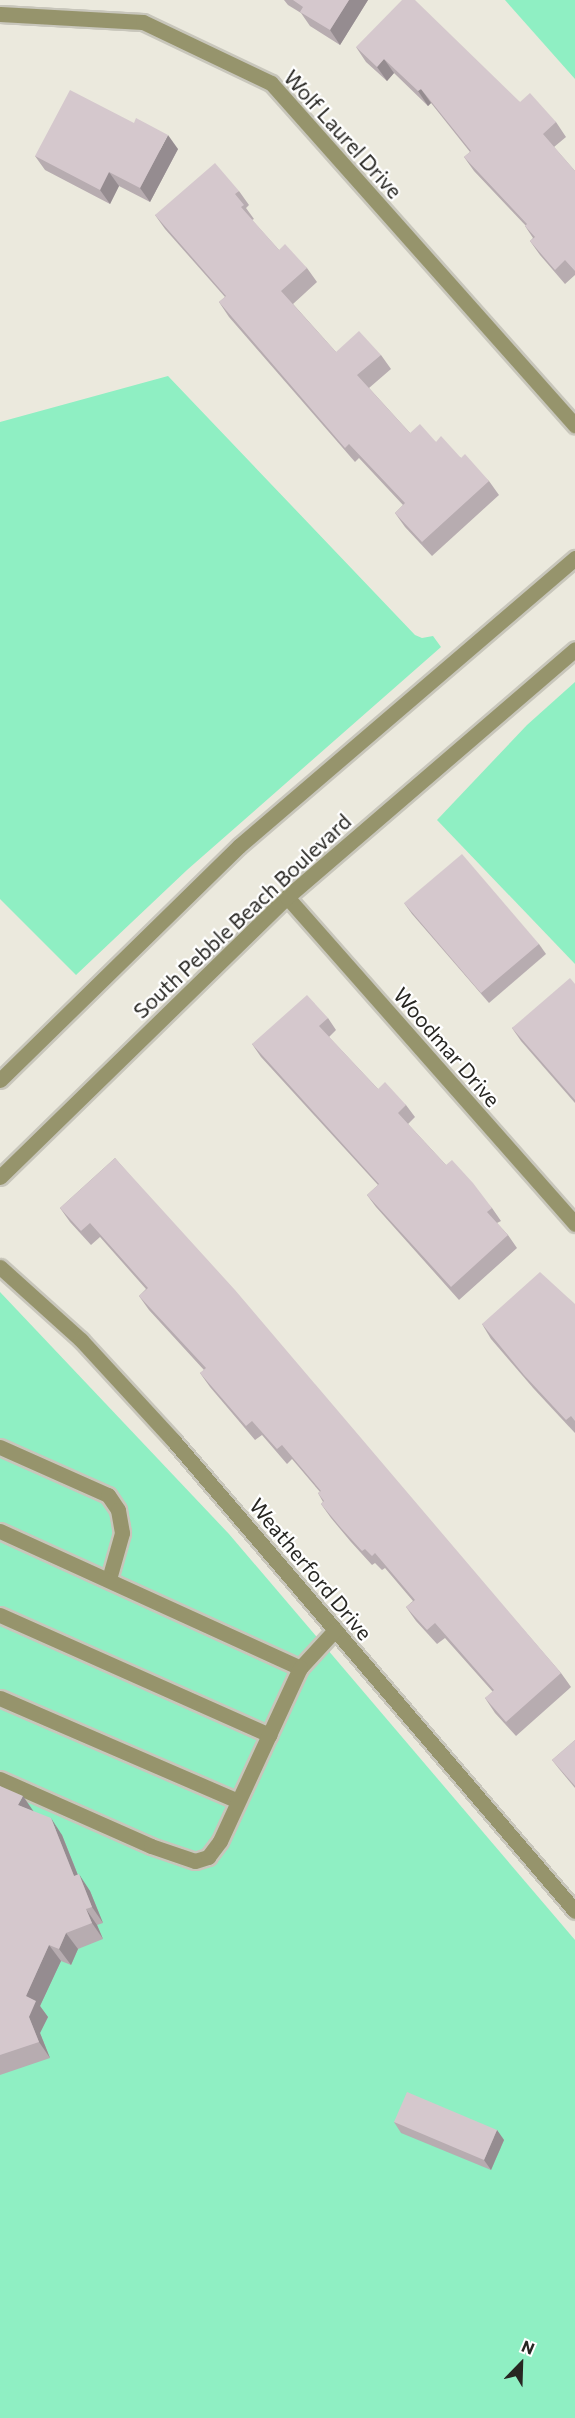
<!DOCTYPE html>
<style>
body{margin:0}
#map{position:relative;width:575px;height:2418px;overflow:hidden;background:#ebe9dd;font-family:Commissioner,sans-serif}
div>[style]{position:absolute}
.green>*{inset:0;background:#8fefc3}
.roads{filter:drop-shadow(2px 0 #c8c6bb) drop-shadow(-2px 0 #c8c6bb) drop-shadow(0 2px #c8c6bb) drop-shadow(0 -2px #c8c6bb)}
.minor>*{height:15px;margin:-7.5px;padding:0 7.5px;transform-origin:7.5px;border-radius:7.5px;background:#96946c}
.wall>*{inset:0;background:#b7acb0}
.shaded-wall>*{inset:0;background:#958c90}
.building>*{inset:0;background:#d5c8cd}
span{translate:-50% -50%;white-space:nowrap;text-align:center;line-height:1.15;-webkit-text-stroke:4.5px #fff;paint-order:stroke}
.street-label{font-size:21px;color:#272622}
.north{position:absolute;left:491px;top:2334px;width:60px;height:60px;-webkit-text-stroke:4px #fff;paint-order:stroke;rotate:23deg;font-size:16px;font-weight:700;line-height:24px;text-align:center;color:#272622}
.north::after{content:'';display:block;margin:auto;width:21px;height:27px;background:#272622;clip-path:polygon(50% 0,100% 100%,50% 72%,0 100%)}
</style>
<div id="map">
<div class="green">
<i style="clip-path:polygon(505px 0,575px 0,575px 79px)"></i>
<i style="clip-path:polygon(168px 376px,415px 635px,422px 638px,433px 636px,441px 647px,187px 870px,76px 975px,0 899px,0 422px)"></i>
<i style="clip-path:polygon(575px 682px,575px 964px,437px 820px,527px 725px)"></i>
<i style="clip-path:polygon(0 1292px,229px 1534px,575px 1940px,575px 2418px,0 2418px)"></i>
</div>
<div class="roads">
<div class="minor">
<i style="left:0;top:14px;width:143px;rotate:3.2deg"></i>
<i style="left:143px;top:22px;width:142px;rotate:25.5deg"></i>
<i style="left:271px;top:83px;width:458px;rotate:48.4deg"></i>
<i style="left:287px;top:897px;width:436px;rotate:48.6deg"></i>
<i style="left:0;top:1080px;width:334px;rotate:-44.4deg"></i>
<i style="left:239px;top:846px;width:443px;rotate:-40.6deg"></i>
<i style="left:0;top:1177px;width:401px;rotate:-44.3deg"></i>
<i style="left:287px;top:897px;width:380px;rotate:-40.7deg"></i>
<i style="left:0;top:1267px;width:109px;rotate:42deg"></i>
<i style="left:81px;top:1340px;width:136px;rotate:47.4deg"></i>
<i style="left:173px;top:1440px;width:619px;rotate:49.52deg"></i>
<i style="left:0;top:1447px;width:118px;rotate:24deg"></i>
<i style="left:108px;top:1495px;width:18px;rotate:56deg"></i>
<i style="left:118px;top:1510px;width:23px;rotate:80deg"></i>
<i style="left:122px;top:1533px;width:48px;rotate:105.8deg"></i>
<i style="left:0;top:1531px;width:330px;rotate:24.5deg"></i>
<i style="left:300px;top:1668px;width:52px;rotate:-47.4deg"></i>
<i style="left:0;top:1615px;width:295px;rotate:24deg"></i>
<i style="left:0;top:1698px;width:259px;rotate:23.4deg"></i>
<i style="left:0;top:1779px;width:165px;rotate:23.9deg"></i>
<i style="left:151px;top:1846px;width:46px;rotate:18.8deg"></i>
<i style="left:195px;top:1861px;width:14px;rotate:-17deg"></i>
<i style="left:208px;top:1857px;width:20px;rotate:-53deg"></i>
<i style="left:220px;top:1841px;width:191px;rotate:-65.2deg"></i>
</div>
</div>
<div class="wall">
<i style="clip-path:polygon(284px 0,368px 0,340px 45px,310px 26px,301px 13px,288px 5px)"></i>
<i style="clip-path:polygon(356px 47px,520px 102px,556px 122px,566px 137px,554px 147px,575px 171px,575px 275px,565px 284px,540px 255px,530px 241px,533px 238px,525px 226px,526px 226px,474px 171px,464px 157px,470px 152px,431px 103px,428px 106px,394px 73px,387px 81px,366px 62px)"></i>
<i style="clip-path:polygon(178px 149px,150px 202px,119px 186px,110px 204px,45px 170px,35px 156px)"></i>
<i style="clip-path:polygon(239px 191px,249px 205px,246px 208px,254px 219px,252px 220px,279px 250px,307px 268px,317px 282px,293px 304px,336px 352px,381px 355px,391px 369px,369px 388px,410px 433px,436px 442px,461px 458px,489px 481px,499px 495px,432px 556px,405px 527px,395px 513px,403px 505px,359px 458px,355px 462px,229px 317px,219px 302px,225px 297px,165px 229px,155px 215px)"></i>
<i style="clip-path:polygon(404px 903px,539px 944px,546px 954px,489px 1003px,412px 914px)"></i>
<i style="clip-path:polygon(575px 984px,575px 1103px,521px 1041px,512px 1028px)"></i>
<i style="clip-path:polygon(328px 1018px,336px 1030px,329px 1037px,378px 1089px,406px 1105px,415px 1117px,408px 1124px,446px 1165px,492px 1208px,501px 1221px,497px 1223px,508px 1235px,517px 1248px,459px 1300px,376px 1207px,367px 1195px,378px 1185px,261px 1057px,252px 1044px)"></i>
<i style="clip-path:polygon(115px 1158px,561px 1673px,571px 1687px,516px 1736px,495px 1713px,485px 1698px,493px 1692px,445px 1638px,437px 1644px,416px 1621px,406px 1607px,413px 1601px,385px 1568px,382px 1570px,375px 1563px,372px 1565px,351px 1542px,331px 1518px,321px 1504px,323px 1502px,318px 1493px,320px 1492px,292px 1459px,287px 1464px,262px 1435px,255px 1440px,210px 1387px,200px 1373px,204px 1370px,149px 1310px,139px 1296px,146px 1289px,100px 1237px,91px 1245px,70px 1222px,60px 1208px)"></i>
<i style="clip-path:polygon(575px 1304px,575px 1433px,534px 1389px,491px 1339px,482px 1324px)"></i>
<i style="clip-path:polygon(575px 1740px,575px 1788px,560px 1770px,552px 1760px)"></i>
<i style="clip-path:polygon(0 1786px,62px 1835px,78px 1875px,90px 1891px,103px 1923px,97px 1925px,103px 1939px,78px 1949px,71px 1965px,61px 1961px,40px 2006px,48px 2017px,40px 2033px,50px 2058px,0 2075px)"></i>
<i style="clip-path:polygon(394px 2122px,497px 2130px,504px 2140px,491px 2170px,401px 2133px)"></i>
</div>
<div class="shaded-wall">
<i style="clip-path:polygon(349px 0,368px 0,340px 45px,330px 30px)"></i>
<i style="clip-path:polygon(384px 59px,394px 73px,387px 81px,377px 67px)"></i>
<i style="clip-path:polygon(421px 89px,431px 103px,428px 106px,418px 91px)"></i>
<i style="clip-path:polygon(168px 135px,178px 149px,150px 202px,140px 188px)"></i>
<i style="clip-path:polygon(109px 172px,119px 186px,110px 204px,100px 190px)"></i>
<i style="clip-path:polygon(23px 1796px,34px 1812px,18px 1805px)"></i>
<i style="clip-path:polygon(51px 1818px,62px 1835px,85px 1893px,74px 1876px)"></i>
<i style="clip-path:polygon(79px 1874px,90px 1891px,103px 1923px,92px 1907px)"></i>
<i style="clip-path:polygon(86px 1909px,97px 1925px,103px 1939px,92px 1923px)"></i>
<i style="clip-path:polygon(66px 1933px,78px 1949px,71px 1965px,59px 1949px)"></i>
<i style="clip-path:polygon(49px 1945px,61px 1961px,40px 2006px,48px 2017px,40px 2033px,50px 2058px,39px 2042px,29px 2017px,26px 1996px)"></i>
<i style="clip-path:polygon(497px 2130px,504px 2140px,491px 2170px,484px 2160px)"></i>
</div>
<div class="building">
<i style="clip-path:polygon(293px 0,349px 0,330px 30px,300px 12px,303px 7px)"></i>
<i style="clip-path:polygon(402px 0,415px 0,520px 102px,530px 93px,556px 122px,543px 134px,575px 171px,575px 271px,565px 260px,555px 270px,530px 241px,535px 237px,525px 226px,527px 224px,464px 157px,471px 151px,421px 89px,418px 91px,384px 59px,377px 67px,356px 47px)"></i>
<i style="clip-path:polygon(70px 90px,134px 123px,136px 118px,168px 135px,140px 188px,109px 172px,100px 190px,35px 156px)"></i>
<i style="clip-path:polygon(215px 163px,239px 191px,235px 194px,244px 205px,241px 207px,279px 250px,285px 244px,307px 268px,281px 291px,336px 352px,359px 331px,381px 355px,357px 375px,410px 433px,420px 424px,436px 442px,441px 436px,461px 458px,465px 454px,489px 481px,422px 542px,395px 513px,405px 503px,349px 444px,345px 448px,219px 302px,226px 296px,155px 215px)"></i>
<i style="clip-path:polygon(462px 854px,539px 944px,481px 993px,404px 903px)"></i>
<i style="clip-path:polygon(570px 978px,575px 984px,575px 1100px,512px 1028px)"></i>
<i style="clip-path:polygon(307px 995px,328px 1018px,319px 1026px,378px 1089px,385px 1082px,406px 1105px,398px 1113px,446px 1165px,452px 1160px,473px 1183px,492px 1208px,487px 1212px,508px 1235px,451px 1287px,367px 1195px,379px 1184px,252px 1044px)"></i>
<i style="clip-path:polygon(115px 1158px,235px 1290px,561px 1673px,506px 1722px,485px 1698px,494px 1690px,435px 1623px,427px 1630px,406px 1607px,415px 1600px,375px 1553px,372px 1556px,365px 1549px,362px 1551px,341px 1528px,321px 1504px,324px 1501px,318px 1493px,321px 1491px,282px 1445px,277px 1449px,252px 1421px,246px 1426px,200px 1373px,206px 1368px,139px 1296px,148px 1288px,90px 1223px,81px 1231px,60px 1208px)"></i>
<i style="clip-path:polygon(540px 1272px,575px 1304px,575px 1421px,571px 1416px,566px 1420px,524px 1375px,482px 1324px)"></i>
<i style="clip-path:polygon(575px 1740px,575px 1786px,552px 1760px)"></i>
<i style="clip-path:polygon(0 1786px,23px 1796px,18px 1805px,51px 1818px,74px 1876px,79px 1874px,92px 1907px,86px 1909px,92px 1923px,66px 1933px,59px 1949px,49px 1945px,26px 1996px,36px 2001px,29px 2017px,39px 2042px,0 2055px)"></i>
<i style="clip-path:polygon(407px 2092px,497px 2130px,484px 2160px,394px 2122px)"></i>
</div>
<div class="street-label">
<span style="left:343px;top:134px;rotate:48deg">Wolf Laurel Drive</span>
<span style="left:242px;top:916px;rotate:-43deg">South Pebble Beach Boulevard</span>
<span style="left:447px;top:1047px;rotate:49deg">Woodmar Drive</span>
<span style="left:311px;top:1569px;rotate:50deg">Weatherford Drive</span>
</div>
<div class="north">N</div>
</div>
